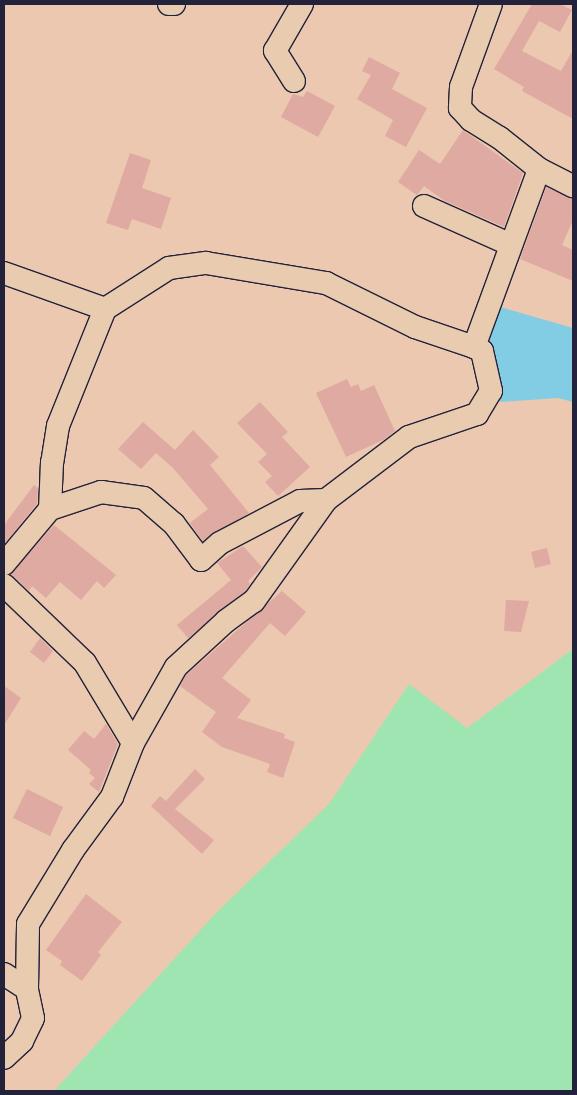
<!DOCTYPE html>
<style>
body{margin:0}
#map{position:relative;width:577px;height:1095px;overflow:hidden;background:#ebc8af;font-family:"Architects Daughter",sans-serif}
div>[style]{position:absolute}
.green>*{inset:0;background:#9fe5b1}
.water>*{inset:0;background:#83cde4}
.building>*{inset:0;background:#dfaaa2}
.roads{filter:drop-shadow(1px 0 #22223b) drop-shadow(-1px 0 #22223b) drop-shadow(0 1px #22223b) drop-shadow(0 -1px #22223b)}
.street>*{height:22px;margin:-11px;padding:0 11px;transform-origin:11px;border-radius:11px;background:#e9ccb0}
span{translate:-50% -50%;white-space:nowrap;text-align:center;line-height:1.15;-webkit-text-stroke:4px #e9ccb0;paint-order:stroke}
.frame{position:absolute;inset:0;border:5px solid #22223b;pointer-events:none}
</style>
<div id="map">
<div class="green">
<i style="clip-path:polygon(573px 649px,573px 1091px,54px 1091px,216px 913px,329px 804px,409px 684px,467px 728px)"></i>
</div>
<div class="water">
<i style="clip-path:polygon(497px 306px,573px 328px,573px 402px,558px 398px,501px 402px,496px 396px,498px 375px,487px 328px)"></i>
</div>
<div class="building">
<i style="clip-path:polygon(532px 4px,560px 4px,572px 10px,560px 32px,539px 21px,522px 51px,561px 71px,573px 50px,573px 119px,522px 91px,524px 87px,494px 69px)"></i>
<i style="clip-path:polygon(369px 57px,400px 73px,392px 89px,427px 108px,406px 147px,385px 136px,393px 120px,357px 99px,371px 75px,362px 71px)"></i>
<i style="clip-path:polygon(307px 91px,335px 106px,318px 137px,281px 117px,293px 94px,303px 97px)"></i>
<i style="clip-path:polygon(463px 130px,523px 173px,504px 227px,445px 201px,424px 186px,417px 195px,398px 182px,419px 150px,440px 164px)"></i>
<i style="clip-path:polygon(130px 153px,151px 160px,142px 188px,171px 198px,161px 229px,132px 219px,128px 230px,106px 223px)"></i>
<i style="clip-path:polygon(546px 187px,573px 199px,573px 220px,562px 245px,573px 250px,573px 281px,520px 259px)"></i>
<i style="clip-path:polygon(347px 379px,351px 387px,358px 384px,361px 391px,374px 385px,395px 431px,383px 440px,346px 457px,316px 393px)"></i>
<i style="clip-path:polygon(260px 402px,288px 432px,282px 437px,310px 467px,278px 496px,265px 482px,272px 476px,258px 462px,267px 454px,237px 423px)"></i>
<i style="clip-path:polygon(143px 422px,175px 450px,193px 430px,219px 457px,210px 465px,249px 513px,203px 541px,190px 523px,208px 509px,173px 468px,156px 453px,141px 469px,118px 449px)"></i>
<i style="clip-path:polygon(34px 485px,38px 488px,37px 504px,4px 544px,4px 525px)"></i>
<i style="clip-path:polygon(54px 525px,116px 575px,104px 588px,97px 581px,81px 600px,60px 582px,46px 598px,32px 586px,29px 591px,11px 574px)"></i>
<i style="clip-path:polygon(243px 546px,262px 567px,248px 581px,250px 584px,245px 592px,188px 638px,177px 625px,231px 580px,217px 563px)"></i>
<i style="clip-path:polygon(547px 548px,551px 564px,535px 568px,531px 552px)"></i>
<i style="clip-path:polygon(282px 591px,306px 612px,285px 636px,270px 623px,222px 678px,251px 700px,237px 718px,285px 734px,284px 738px,295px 742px,283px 778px,267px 772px,270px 764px,222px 747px,202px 732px,216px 712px,180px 686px,186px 675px)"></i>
<i style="clip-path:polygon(506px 600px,529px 601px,521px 632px,504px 631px)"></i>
<i style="clip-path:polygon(40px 638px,53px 651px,44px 663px,30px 652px)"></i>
<i style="clip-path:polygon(4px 686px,21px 698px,4px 725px)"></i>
<i style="clip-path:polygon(106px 724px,118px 744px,99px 792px,89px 784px,95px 778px,89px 773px,91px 770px,68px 750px,84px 731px,94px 739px)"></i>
<i style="clip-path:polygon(195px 769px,205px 779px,175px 809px,214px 840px,202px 854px,151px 806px,160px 796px,166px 801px)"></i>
<i style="clip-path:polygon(27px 789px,63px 807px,50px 836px,13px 818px)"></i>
<i style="clip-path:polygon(86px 894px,122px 922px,98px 952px,101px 955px,82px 981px,60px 965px,62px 961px,46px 950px)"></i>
</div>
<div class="roads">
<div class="street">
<i style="left:169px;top:4px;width:5px"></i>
<i style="left:491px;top:4px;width:88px;rotate:109.9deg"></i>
<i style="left:461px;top:87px;width:21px;rotate:93deg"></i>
<i style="left:460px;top:108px;width:16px;rotate:47deg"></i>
<i style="left:471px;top:120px;width:34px;rotate:32deg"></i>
<i style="left:500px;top:138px;width:50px;rotate:38.5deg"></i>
<i style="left:539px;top:169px;width:38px;rotate:27deg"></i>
<i style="left:294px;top:81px;width:36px;rotate:-122deg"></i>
<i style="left:275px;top:51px;width:54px;rotate:-60.1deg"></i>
<i style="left:424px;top:206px;width:95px;rotate:24.1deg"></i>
<i style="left:4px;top:273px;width:107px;rotate:19.6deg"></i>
<i style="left:105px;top:309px;width:126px;rotate:111.9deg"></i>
<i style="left:58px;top:426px;width:36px;rotate:99deg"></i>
<i style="left:52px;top:462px;width:47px;rotate:92.4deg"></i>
<i style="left:105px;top:309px;width:76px;rotate:-32.6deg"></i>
<i style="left:169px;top:268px;width:37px;rotate:-8deg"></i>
<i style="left:206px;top:263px;width:122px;rotate:9.5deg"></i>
<i style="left:326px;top:283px;width:99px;rotate:26.3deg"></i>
<i style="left:415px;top:327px;width:62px;rotate:18.7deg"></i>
<i style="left:4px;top:564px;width:72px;rotate:-50.1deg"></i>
<i style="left:50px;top:509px;width:54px;rotate:-18.4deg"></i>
<i style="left:101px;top:492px;width:43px;rotate:7.9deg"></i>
<i style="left:144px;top:498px;width:40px;rotate:41deg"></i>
<i style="left:174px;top:524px;width:45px;rotate:53.1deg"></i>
<i style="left:201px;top:560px;width:25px;rotate:-42deg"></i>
<i style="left:220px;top:543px;width:90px;rotate:-27.7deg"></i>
<i style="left:300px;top:501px;width:26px;rotate:-2deg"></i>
<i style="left:4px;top:585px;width:112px;rotate:43.9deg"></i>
<i style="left:85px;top:663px;width:93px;rotate:59deg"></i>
<i style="left:4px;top:974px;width:27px;rotate:33deg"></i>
<i style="left:4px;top:1058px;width:25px;rotate:-43deg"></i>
<i style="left:22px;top:1041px;width:25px;rotate:-64deg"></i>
<i style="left:33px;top:1018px;width:30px;rotate:-102deg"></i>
<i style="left:27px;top:989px;width:65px;rotate:-89.1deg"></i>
<i style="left:28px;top:924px;width:87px;rotate:-58.7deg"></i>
<i style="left:73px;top:850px;width:66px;rotate:-53.7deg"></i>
<i style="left:112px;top:797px;width:58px;rotate:-68.7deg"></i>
<i style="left:133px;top:743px;width:87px;rotate:-60.5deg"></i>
<i style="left:176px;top:667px;width:68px;rotate:-42.6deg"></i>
<i style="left:226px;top:621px;width:34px;rotate:-36deg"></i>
<i style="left:254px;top:601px;width:124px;rotate:-54.5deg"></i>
<i style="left:326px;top:500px;width:104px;rotate:-37.2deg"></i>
<i style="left:409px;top:437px;width:72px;rotate:-18.7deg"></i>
<i style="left:477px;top:414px;width:27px;rotate:-59deg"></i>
<i style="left:491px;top:391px;width:41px;rotate:-102.7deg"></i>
<i style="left:482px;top:351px;width:9px;rotate:-153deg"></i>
<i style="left:474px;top:347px;width:189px;rotate:-69.9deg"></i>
</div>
</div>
<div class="frame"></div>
</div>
